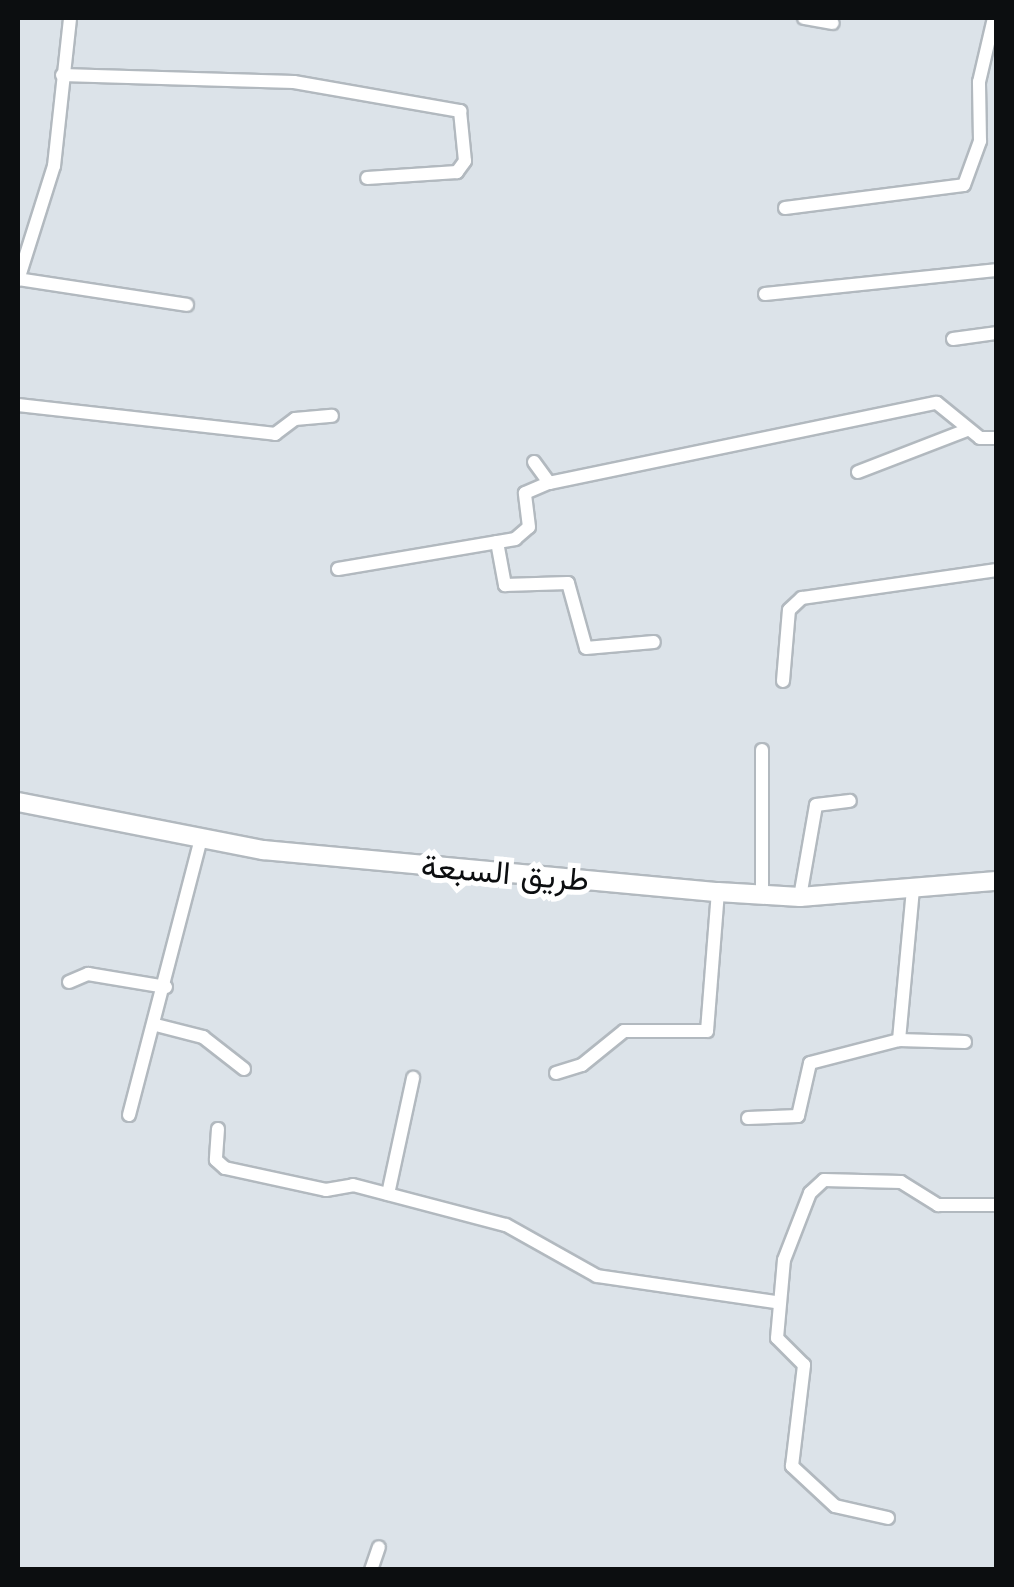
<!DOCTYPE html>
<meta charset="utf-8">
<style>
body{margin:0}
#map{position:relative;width:1014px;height:1587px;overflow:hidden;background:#dce3e9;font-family:"Work Sans",Vazirmatn,sans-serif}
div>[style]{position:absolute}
.roads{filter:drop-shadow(2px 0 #b2b9bf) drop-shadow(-2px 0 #b2b9bf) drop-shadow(0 2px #b2b9bf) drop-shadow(0 -2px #b2b9bf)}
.street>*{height:12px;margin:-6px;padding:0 6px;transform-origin:6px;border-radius:6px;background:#fff}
.secondary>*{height:18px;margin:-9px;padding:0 9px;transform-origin:9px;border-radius:9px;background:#fff}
span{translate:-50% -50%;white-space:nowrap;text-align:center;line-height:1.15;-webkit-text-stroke:10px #fff;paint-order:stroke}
.street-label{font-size:32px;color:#0c0e10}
.frame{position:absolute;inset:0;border:20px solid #0c0e10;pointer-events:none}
</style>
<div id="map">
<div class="roads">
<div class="street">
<i style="left:804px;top:18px;width:29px;rotate:10deg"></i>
<i style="left:62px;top:75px;width:232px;rotate:1.7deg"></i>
<i style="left:294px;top:82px;width:169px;rotate:9.9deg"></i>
<i style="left:460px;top:111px;width:50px;rotate:84.3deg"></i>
<i style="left:465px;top:161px;width:14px;rotate:126deg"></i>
<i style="left:457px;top:172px;width:90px;rotate:176.2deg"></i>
<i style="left:785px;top:208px;width:180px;rotate:-7.3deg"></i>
<i style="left:964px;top:185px;width:47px;rotate:-70deg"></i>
<i style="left:980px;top:141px;width:59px;rotate:-91deg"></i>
<i style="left:979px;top:82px;width:66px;rotate:-76.8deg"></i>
<i style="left:18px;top:279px;width:171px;rotate:8.7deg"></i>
<i style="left:18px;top:280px;width:120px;rotate:-72.5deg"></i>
<i style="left:54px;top:166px;width:149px;rotate:-83.8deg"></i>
<i style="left:765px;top:294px;width:232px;rotate:-5.9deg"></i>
<i style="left:953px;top:339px;width:43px;rotate:-7.9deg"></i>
<i style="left:18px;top:405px;width:259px;rotate:6.4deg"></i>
<i style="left:275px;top:434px;width:25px;rotate:-37deg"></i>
<i style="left:295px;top:419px;width:37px;rotate:-5deg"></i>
<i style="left:534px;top:462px;width:26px;rotate:54deg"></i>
<i style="left:549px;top:483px;width:396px;rotate:-11.7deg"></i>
<i style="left:937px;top:403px;width:55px;rotate:39.1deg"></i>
<i style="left:980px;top:438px;width:16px"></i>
<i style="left:858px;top:472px;width:117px;rotate:-21.1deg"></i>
<i style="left:497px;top:542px;width:44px;rotate:79.5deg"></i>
<i style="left:505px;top:585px;width:63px;rotate:-1.8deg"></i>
<i style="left:568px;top:583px;width:67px;rotate:74.5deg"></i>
<i style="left:586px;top:648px;width:68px;rotate:-5deg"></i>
<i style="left:338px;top:569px;width:180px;rotate:-9.6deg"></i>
<i style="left:515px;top:539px;width:18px;rotate:-41deg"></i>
<i style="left:529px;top:527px;width:34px;rotate:-97deg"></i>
<i style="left:525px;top:493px;width:26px;rotate:-23deg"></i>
<i style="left:783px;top:681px;width:71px;rotate:-85.2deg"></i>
<i style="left:789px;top:610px;width:18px;rotate:-43deg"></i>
<i style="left:802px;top:598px;width:196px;rotate:-8.2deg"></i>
<i style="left:913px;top:889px;width:152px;rotate:95.3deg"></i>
<i style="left:899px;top:1040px;width:66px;rotate:1.7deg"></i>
<i style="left:762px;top:895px;width:145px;rotate:-90deg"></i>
<i style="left:800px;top:897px;width:93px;rotate:-80.1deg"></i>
<i style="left:816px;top:805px;width:34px;rotate:-7deg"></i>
<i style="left:69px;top:982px;width:21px;rotate:-23deg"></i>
<i style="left:88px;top:974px;width:79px;rotate:9.5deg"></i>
<i style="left:156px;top:1025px;width:49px;rotate:14.3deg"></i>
<i style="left:203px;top:1037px;width:52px;rotate:38deg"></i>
<i style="left:556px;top:1073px;width:27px;rotate:-17deg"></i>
<i style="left:582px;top:1065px;width:54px;rotate:-39deg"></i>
<i style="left:624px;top:1031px;width:83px"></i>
<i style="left:707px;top:1031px;width:139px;rotate:-85.5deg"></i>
<i style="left:129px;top:1115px;width:285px;rotate:-75.4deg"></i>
<i style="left:748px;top:1118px;width:50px;rotate:-2.3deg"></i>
<i style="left:798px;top:1116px;width:54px;rotate:-77.2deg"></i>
<i style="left:810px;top:1063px;width:92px;rotate:-14.5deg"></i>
<i style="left:218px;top:1129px;width:31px;rotate:94deg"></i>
<i style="left:216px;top:1160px;width:12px;rotate:42deg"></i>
<i style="left:225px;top:1168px;width:103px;rotate:12.3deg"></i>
<i style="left:326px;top:1190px;width:27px;rotate:-10deg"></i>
<i style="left:353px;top:1185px;width:158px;rotate:14.7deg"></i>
<i style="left:506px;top:1225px;width:104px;rotate:29.3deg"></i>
<i style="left:597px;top:1276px;width:181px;rotate:8.3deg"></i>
<i style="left:388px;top:1194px;width:119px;rotate:-77.8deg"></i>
<i style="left:888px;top:1518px;width:54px;rotate:-167.2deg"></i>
<i style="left:835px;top:1506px;width:59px;rotate:-137.1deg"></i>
<i style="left:792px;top:1466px;width:102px;rotate:-83.2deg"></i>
<i style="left:804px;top:1365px;width:38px;rotate:-135deg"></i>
<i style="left:777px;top:1338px;width:78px;rotate:-84.9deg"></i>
<i style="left:784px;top:1260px;width:72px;rotate:-68.8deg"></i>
<i style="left:810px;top:1193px;width:19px;rotate:-43deg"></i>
<i style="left:824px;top:1180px;width:77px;rotate:1.5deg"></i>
<i style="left:901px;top:1182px;width:44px;rotate:31.9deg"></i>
<i style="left:938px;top:1205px;width:58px"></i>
<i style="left:371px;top:1570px;width:24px;rotate:-71deg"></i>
</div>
<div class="secondary">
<i style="left:18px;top:802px;width:250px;rotate:11.1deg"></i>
<i style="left:263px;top:850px;width:457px;rotate:5.3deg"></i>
<i style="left:718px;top:892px;width:82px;rotate:3.5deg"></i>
<i style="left:800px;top:897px;width:197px;rotate:-4.7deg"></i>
</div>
</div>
<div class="street-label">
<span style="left:505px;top:873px;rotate:5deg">طريق السبعة</span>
</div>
<div class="frame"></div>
</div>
